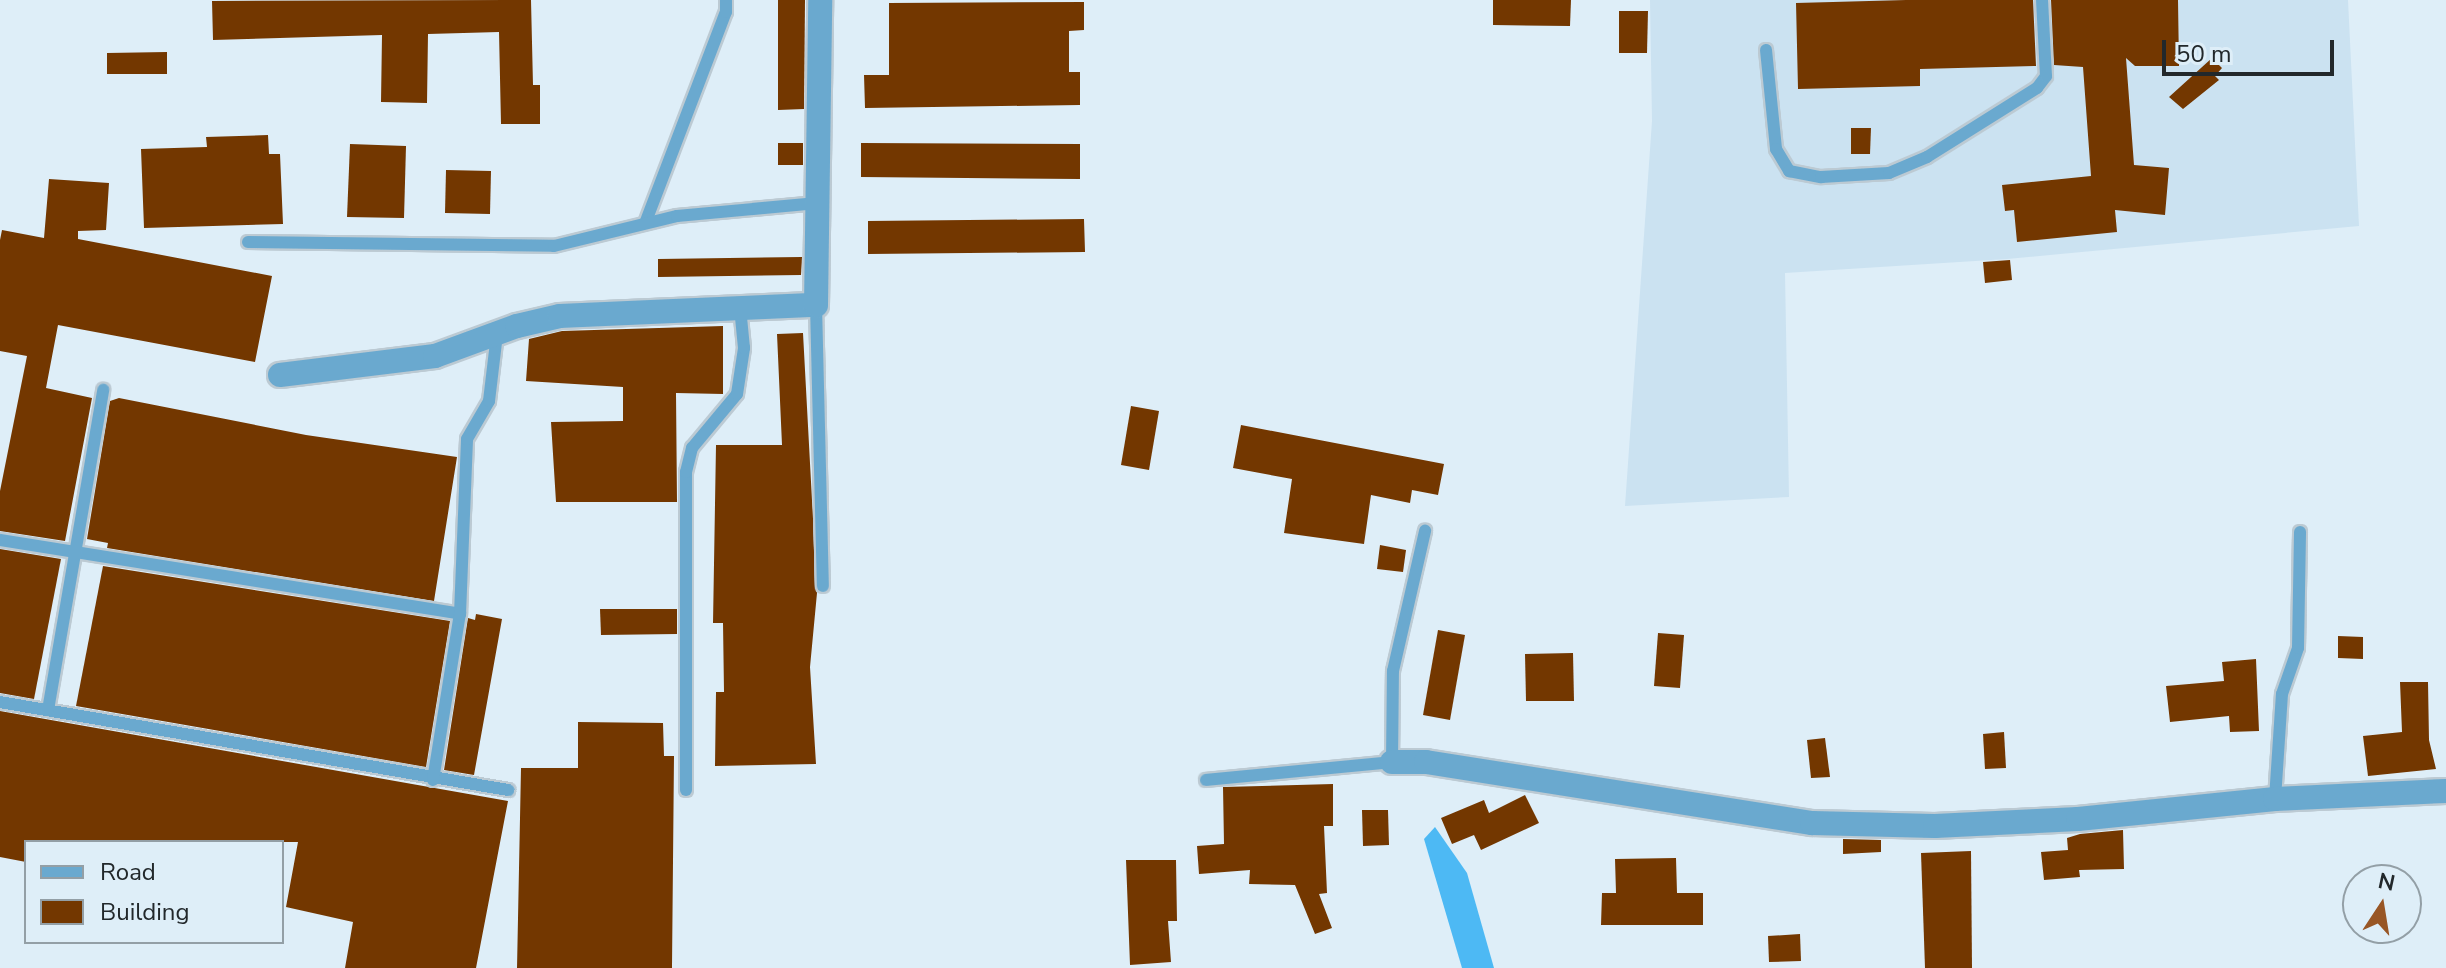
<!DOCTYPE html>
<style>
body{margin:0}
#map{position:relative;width:2446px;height:968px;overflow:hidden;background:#deeef8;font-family:"Nunito Sans",sans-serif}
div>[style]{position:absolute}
.built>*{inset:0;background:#cbe2f1}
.water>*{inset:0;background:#4db9f4}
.building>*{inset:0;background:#733700}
.roads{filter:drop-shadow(2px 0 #bccad3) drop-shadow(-2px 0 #bccad3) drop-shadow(0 2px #bccad3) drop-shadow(0 -2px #bccad3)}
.lane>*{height:12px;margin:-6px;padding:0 6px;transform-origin:6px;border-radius:6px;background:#6aa9cf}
.street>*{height:24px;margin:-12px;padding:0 12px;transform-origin:12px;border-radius:12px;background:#6aa9cf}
span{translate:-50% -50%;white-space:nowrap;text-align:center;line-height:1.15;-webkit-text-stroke:8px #deeef8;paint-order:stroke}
.legend{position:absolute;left:24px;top:840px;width:260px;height:104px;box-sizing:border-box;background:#deeef8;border:2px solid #939fa6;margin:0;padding:10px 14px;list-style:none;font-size:24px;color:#22282b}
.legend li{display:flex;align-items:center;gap:16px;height:40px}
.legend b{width:40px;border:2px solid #939fa6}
.north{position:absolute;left:2342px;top:864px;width:80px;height:80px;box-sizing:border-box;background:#deeef8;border:2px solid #939fa6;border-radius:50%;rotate:12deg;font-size:22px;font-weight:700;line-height:32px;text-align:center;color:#22282b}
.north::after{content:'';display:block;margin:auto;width:28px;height:36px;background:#985625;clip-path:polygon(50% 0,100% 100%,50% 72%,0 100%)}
.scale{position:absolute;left:2162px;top:40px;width:172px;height:36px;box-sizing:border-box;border:4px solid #22282b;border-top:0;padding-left:10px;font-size:24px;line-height:28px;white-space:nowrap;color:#22282b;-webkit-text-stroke:6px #deeef8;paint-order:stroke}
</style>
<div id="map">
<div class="built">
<i style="clip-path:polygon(1650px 0,2348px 0,2359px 226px,2007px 259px,1785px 273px,1789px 497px,1625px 506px,1652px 121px)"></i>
</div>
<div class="water">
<i style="clip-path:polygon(1435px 827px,1467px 873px,1494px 968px,1462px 968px,1424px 839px)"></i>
</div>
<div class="building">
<i style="clip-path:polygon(531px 0,533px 85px,540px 85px,540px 124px,501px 124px,499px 32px,428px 34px,427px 103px,381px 102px,382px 35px,213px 40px,212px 1px)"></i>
<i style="clip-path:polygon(778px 0,805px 0,804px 109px,778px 110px)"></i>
<i style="clip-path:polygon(1493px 0,1571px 0,1570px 26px,1493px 25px)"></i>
<i style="clip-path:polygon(1906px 0,2033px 0,2036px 66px,1920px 69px,1920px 86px,1798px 89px,1796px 3px)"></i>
<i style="clip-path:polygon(2051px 0,2178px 0,2179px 66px,2135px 66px,2126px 58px,2134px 165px,2169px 168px,2165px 215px,2115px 210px,2117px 232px,2017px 242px,2014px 210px,2005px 211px,2002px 185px,2091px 176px,2083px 67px,2054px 65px)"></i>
<i style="clip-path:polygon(1084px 2px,1084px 30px,1069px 31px,1069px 72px,1080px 72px,1080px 105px,865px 108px,864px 75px,889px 75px,889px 3px)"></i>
<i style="clip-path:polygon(1619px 11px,1648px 11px,1647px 53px,1619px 53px)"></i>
<i style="clip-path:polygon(167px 52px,167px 74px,107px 74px,107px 53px)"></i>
<i style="clip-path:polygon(2212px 58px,2222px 68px,2215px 76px,2219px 80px,2183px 109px,2169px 97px)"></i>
<i style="clip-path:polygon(1851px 128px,1871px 128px,1870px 154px,1851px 154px)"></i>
<i style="clip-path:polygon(268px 135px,269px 154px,280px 154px,283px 224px,144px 228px,141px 149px,207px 147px,206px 137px)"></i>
<i style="clip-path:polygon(778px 143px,803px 143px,803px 165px,778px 165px)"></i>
<i style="clip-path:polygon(861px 143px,1080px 144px,1080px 179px,861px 177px)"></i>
<i style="clip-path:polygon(350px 144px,406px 146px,404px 218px,347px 217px)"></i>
<i style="clip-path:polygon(446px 170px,491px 171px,490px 214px,445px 213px)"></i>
<i style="clip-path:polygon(49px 179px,109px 183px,106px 230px,78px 231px,78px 239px,272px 276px,255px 362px,58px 325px,46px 388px,92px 398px,65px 541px,0 531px,0 491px,27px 356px,0 351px,0 240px,2px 230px,44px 238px)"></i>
<i style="clip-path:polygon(1084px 219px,1085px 252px,868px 254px,868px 221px)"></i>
<i style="clip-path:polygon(802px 257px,801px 275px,658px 277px,658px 259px)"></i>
<i style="clip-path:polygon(2010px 260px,2012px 280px,1985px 283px,1983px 262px)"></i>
<i style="clip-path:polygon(723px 326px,723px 394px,676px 393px,677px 502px,556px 502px,551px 422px,623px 421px,623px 387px,526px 381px,529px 339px,562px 331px)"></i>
<i style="clip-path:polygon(803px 333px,817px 593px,810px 667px,816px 764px,715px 766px,716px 692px,724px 692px,723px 623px,713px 623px,716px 445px,782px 445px,777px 334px)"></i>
<i style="clip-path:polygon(119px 398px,306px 435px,457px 457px,434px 601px,107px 548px,108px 543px,87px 539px,110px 401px)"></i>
<i style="clip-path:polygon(1131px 406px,1159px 411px,1149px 470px,1121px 465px)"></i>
<i style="clip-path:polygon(1241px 425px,1444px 464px,1438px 495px,1412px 490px,1410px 503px,1371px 495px,1364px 544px,1284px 533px,1292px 479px,1233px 468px)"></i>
<i style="clip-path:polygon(1380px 545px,1406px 550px,1403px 572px,1377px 569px)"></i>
<i style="clip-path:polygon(0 549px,61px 559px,34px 699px,0 693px)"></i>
<i style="clip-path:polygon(103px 566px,450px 621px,426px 767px,76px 706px)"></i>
<i style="clip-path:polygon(600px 609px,677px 609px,677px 634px,601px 635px)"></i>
<i style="clip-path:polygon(476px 614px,502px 619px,474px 775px,444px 770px,468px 618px,475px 620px)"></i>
<i style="clip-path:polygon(1438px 630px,1465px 635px,1450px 720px,1423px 715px)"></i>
<i style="clip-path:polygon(1658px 633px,1684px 635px,1680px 688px,1654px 686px)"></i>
<i style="clip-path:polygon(2338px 636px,2363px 637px,2363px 659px,2338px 658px)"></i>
<i style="clip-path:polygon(1573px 653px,1574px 701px,1526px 701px,1525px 654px)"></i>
<i style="clip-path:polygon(2256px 659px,2259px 731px,2230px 732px,2229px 716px,2170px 722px,2166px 686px,2224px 681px,2222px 662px)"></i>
<i style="clip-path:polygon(2400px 682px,2428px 682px,2429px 740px,2436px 769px,2368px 776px,2363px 736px,2402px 732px)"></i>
<i style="clip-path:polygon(0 711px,508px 801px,476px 968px,345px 968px,353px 922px,286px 907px,298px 842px,26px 842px,26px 862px,0 857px)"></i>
<i style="clip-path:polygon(578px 722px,663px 723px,664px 756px,674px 756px,672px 968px,517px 968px,521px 768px,578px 768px)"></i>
<i style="clip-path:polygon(2004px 732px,2006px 768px,1985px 769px,1983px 734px)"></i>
<i style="clip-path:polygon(1825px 738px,1830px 777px,1811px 778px,1807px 740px)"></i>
<i style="clip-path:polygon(1333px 784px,1333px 826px,1324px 826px,1327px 893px,1319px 894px,1332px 928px,1315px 934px,1295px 885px,1249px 884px,1250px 870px,1199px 874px,1197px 846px,1224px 844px,1223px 787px)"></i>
<i style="clip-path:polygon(1525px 795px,1539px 823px,1481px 850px,1474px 835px,1452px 844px,1441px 818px,1484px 800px,1489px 813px)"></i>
<i style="clip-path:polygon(1362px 810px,1388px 810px,1389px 845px,1363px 846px)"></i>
<i style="clip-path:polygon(2123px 830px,2124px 869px,2079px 870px,2080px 877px,2044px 880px,2041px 852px,2068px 850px,2067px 838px,2080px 834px)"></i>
<i style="clip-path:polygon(1843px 839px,1881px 840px,1881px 852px,1843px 854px)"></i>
<i style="clip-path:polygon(1971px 851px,1972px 968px,1925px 968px,1921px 853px)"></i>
<i style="clip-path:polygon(1676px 858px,1677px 893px,1703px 893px,1703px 925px,1601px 925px,1602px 893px,1616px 893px,1615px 859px)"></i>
<i style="clip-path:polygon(1126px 860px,1176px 860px,1177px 921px,1168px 921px,1171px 962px,1130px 965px)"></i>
<i style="clip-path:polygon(1800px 934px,1801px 961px,1769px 962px,1768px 936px)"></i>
</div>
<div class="roads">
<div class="lane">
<i style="left:1766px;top:50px;width:100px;rotate:84.2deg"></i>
<i style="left:1776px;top:149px;width:26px;rotate:59deg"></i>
<i style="left:1789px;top:171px;width:33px;rotate:11deg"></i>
<i style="left:1821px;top:177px;width:68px;rotate:-3.4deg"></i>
<i style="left:1889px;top:173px;width:41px;rotate:-22.8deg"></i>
<i style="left:1927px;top:157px;width:130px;rotate:-32.1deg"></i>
<i style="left:2037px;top:88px;width:15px;rotate:-53deg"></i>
<i style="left:2046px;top:76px;width:76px;rotate:-93deg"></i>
<i style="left:646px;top:221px;width:224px;rotate:-69.1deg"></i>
<i style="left:726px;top:12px;width:12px;rotate:-90deg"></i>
<i style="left:248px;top:242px;width:306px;rotate:0.7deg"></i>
<i style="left:554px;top:246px;width:127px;rotate:-13.7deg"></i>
<i style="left:677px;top:216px;width:141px;rotate:-5.3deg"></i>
<i style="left:816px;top:305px;width:281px;rotate:88.6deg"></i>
<i style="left:0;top:540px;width:466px;rotate:9.1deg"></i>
<i style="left:0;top:702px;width:516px;rotate:9.83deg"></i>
<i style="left:48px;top:710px;width:325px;rotate:-80.2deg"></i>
<i style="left:433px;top:780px;width:168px;rotate:-80.8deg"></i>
<i style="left:460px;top:614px;width:175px;rotate:-87.7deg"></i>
<i style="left:467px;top:439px;width:44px;rotate:-59.9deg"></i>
<i style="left:489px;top:401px;width:67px;rotate:-83.2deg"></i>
<i style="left:1206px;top:780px;width:187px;rotate:-5.5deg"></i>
<i style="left:1392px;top:762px;width:91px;rotate:-89.4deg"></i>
<i style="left:1393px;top:671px;width:144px;rotate:-77.1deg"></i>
<i style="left:686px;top:790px;width:318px;rotate:-90deg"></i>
<i style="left:686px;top:472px;width:25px;rotate:-76deg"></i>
<i style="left:692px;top:448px;width:70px;rotate:-50.2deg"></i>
<i style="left:737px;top:394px;width:47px;rotate:-81.3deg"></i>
<i style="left:744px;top:348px;width:41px;rotate:-95.6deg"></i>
<i style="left:2275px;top:799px;width:105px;rotate:-86.2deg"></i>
<i style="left:2282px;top:694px;width:49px;rotate:-70.8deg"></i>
<i style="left:2298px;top:648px;width:116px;rotate:-89deg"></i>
</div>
<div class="street">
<i style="left:280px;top:375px;width:156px;rotate:-7deg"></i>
<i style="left:435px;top:356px;width:87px;rotate:-20.1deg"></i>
<i style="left:517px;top:326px;width:44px;rotate:-13.1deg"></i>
<i style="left:560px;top:316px;width:256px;rotate:-2.5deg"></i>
<i style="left:816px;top:305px;width:305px;rotate:-89.2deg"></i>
<i style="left:1392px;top:762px;width:34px"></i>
<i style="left:1426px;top:762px;width:391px;rotate:9deg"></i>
<i style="left:1812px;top:823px;width:123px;rotate:1.4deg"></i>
<i style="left:1935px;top:826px;width:143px;rotate:-2.8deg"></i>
<i style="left:2078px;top:819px;width:198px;rotate:-5.8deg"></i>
<i style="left:2275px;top:799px;width:171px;rotate:-2.7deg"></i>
</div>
</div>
<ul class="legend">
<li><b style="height:10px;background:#6aa9cf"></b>Road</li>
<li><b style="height:22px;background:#733700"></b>Building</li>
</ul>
<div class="north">N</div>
<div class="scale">50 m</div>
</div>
